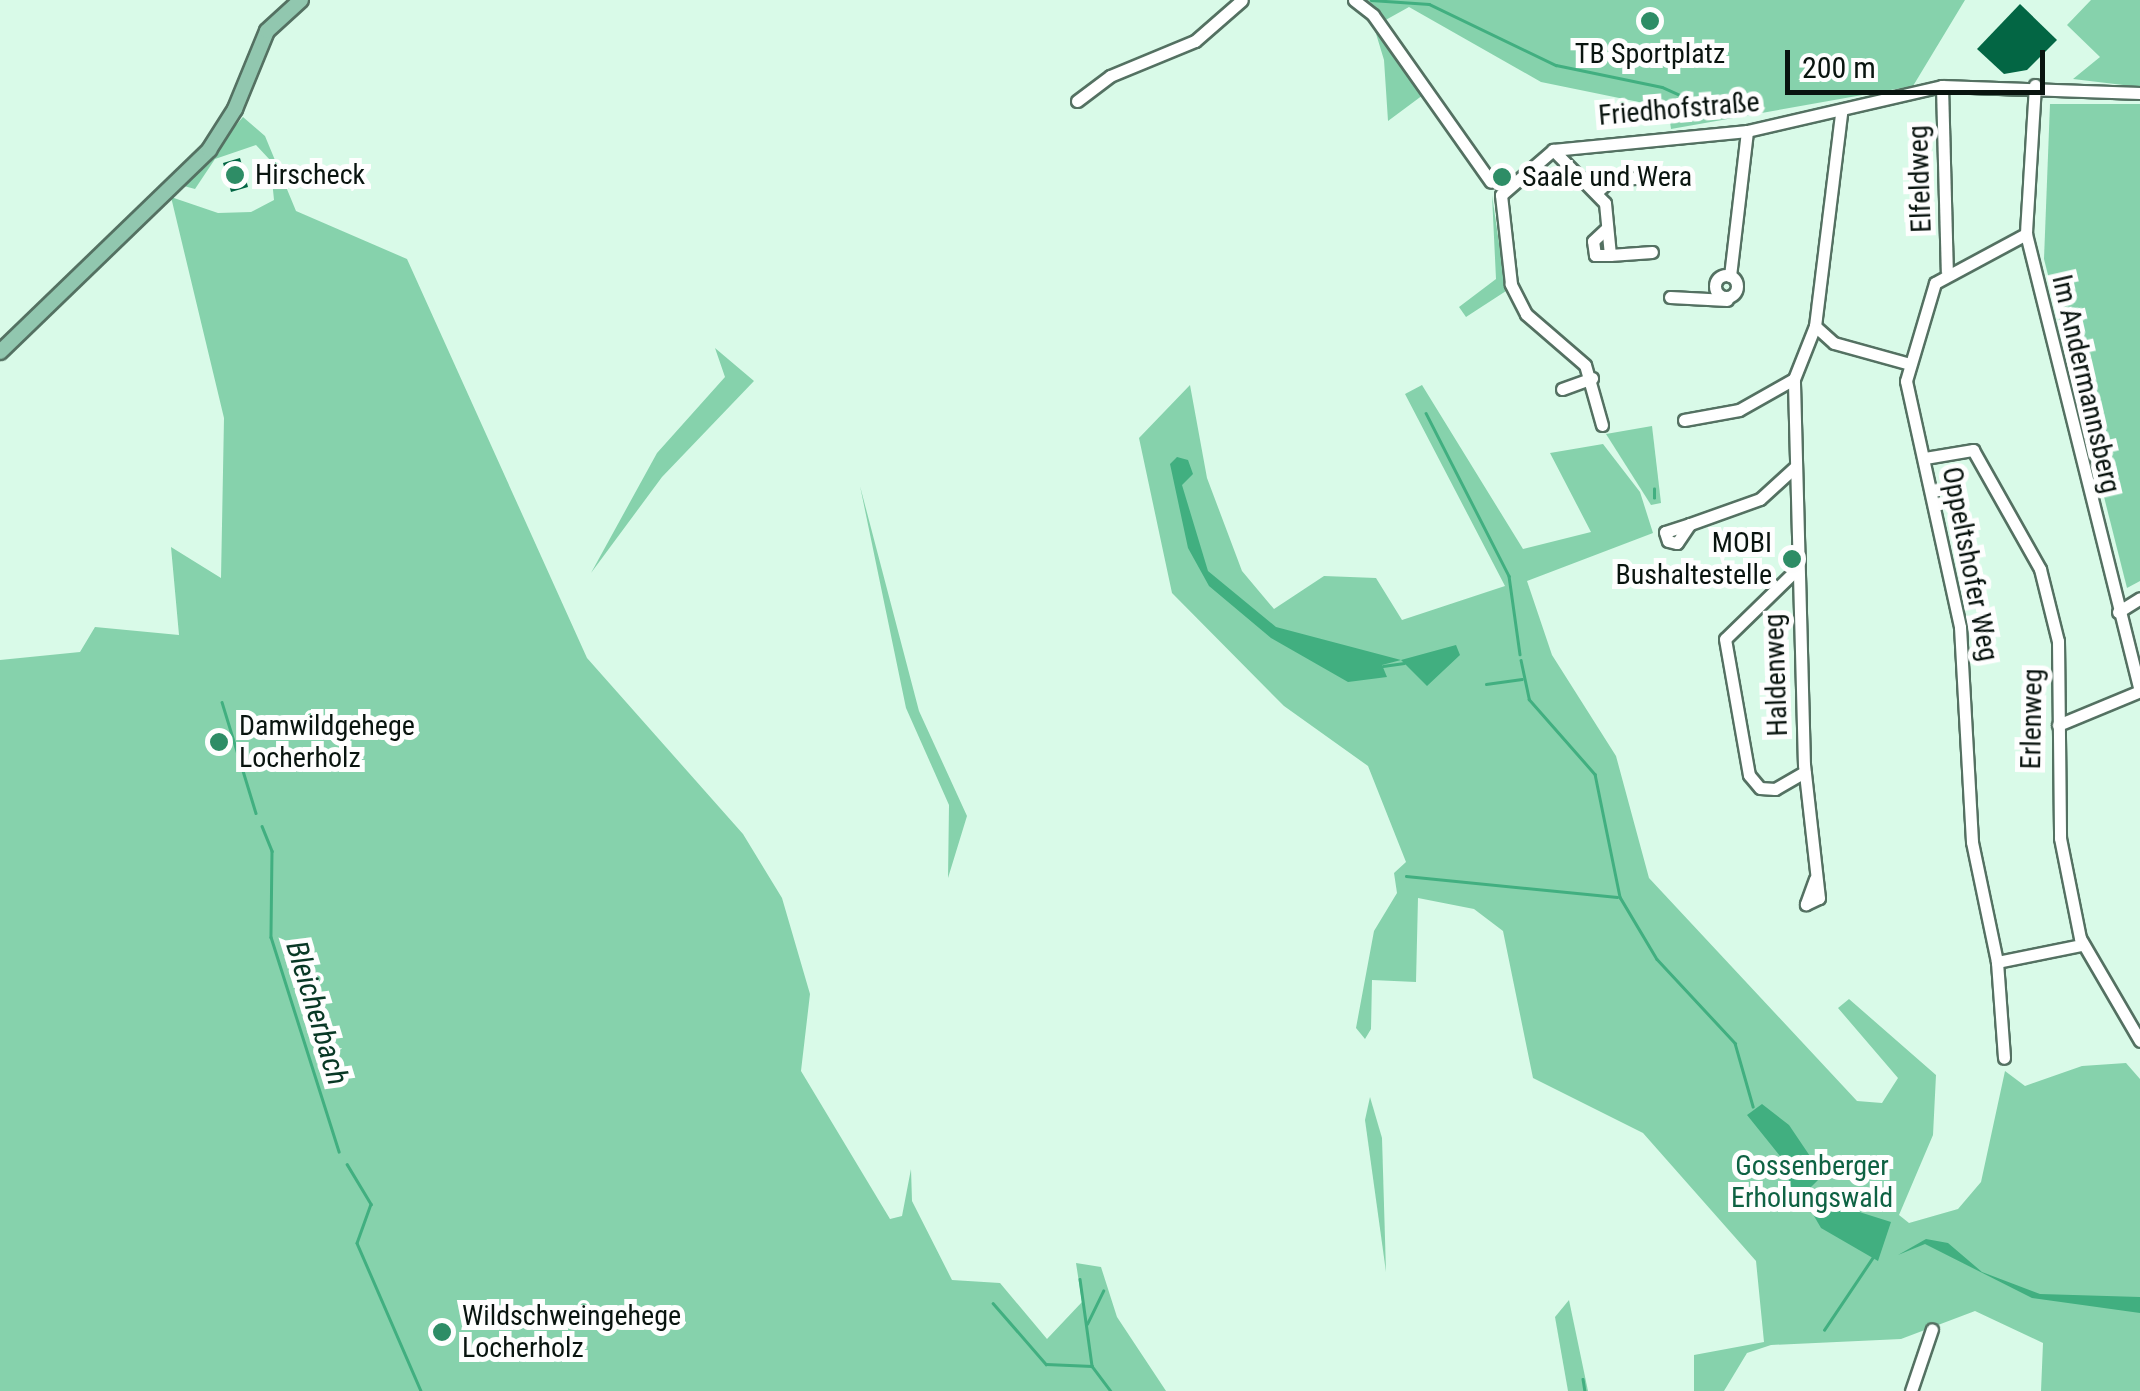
<!DOCTYPE html>
<meta charset="utf-8">
<style>
body{margin:0}
#map{position:relative;width:2140px;height:1391px;overflow:hidden;background:#d9fae8;font-family:"Roboto Condensed",sans-serif}
div>[style]{position:absolute}
.green>*{inset:0;background:#86d2ac}
.water>*{inset:0;background:#41af80}
.stream>*{height:2.5px;margin:-1.25px;padding:0 1.25px;transform-origin:1.25px;border-radius:1.25px;background:#41af80}
.building>*{inset:0;background:#036644}
.roads{filter:drop-shadow(2px 0 #547162) drop-shadow(-2px 0 #547162) drop-shadow(0 2px #547162) drop-shadow(0 -2px #547162)}
.minor>*{height:11px;margin:-5.5px;padding:0 5.5px;transform-origin:5.5px;border-radius:5.5px;background:#fff}
.minor>.ring{margin:-5.5px;padding:0;box-sizing:content-box;background:none;border:11px solid #fff;border-radius:50%}
.major>*{height:14px;margin:-7px;padding:0 7px;transform-origin:7px;border-radius:7px;background:#91c7af}
.dots>*{width:28px;height:28px;translate:-50% -50%;box-sizing:border-box;border:5px solid #fefefe;border-radius:50%}
span{translate:-50% -50%;white-space:nowrap;text-align:center;line-height:1.15;-webkit-text-stroke:10px #fefefe;paint-order:stroke}
.poi-label{font-size:28px;color:#09140f}
.left{translate:0 -50%;text-align:left}
.right{translate:-100% -50%;text-align:right}
.street-label{font-size:28px;color:#09140f}
.park-label{font-size:28px;color:#0e6243}
.water-label{font-size:30px;color:#083825;font-style:italic}
.scale{position:absolute;left:1785px;top:50px;width:260px;height:45px;box-sizing:border-box;border:5px solid #09140f;border-top:0;padding-left:12px;font-size:30px;line-height:35px;white-space:nowrap;color:#09140f;-webkit-text-stroke:8px #fefefe;paint-order:stroke}
</style>
<div id="map">
<div class="green">
<i style="clip-path:polygon(1360px 0,1965px 0,1913px 86px,1671px 129px,1668px 108px,1541px 82px,1409px 7px,1382px 22px)"></i>
<i style="clip-path:polygon(2091px 0,2140px 0,2140px 87px,2073px 79px,2100px 57px,2067px 25px)"></i>
<i style="clip-path:polygon(1374px 27px,1423px 95px,1388px 121px,1384px 60px)"></i>
<i style="clip-path:polygon(2050px 104px,2140px 104px,2140px 581px,2127px 588px,2044px 259px)"></i>
<i style="clip-path:polygon(243px 117px,265px 136px,296px 211px,407px 259px,587px 658px,743px 834px,782px 898px,810px 994px,801px 1071px,890px 1219px,902px 1216px,911px 1169px,912px 1201px,952px 1280px,1000px 1283px,1047px 1339px,1082px 1302px,1076px 1263px,1101px 1267px,1117px 1317px,1166px 1391px,0 1391px,0 660px,80px 652px,95px 627px,179px 635px,171px 547px,221px 578px,224px 418px,171px 197px,218px 213px,251px 212px,274px 200px,270px 160px,256px 145px,215px 159px,195px 189px,184px 186px)"></i>
<i style="clip-path:polygon(1492px 195px,1506px 291px,1466px 317px,1459px 307px,1496px 279px)"></i>
<i style="clip-path:polygon(715px 348px,754px 381px,662px 477px,591px 573px,657px 453px,725px 377px)"></i>
<i style="clip-path:polygon(1190px 385px,1207px 478px,1242px 571px,1274px 609px,1324px 576px,1376px 578px,1402px 620px,1505px 586px,1405px 394px,1422px 385px,1523px 549px,1591px 532px,1550px 453px,1603px 444px,1640px 492px,1653px 533px,1527px 581px,1552px 655px,1616px 756px,1649px 878px,1857px 1101px,1882px 1103px,1898px 1078px,1838px 1008px,1849px 999px,1936px 1075px,1933px 1135px,1899px 1215px,1909px 1223px,1958px 1209px,1981px 1182px,2005px 1071px,2025px 1086px,2082px 1066px,2126px 1063px,2140px 1079px,2140px 1391px,2041px 1391px,2043px 1343px,1975px 1311px,1901px 1339px,1771px 1345px,1747px 1353px,1724px 1391px,1694px 1391px,1694px 1355px,1764px 1342px,1756px 1261px,1643px 1133px,1533px 1078px,1503px 931px,1474px 909px,1418px 898px,1416px 982px,1372px 980px,1371px 1029px,1365px 1039px,1356px 1028px,1374px 931px,1397px 893px,1394px 873px,1406px 862px,1368px 766px,1284px 706px,1172px 593px,1139px 438px)"></i>
<i style="clip-path:polygon(1652px 426px,1661px 503px,1651px 505px,1606px 434px)"></i>
<i style="clip-path:polygon(860px 486px,919px 711px,967px 816px,948px 878px,949px 805px,906px 708px)"></i>
<i style="clip-path:polygon(1370px 1097px,1382px 1138px,1386px 1272px,1365px 1120px)"></i>
<i style="clip-path:polygon(1569px 1300px,1588px 1391px,1568px 1391px,1555px 1317px)"></i>
</div>
<div class="water">
<i style="clip-path:polygon(1177px 457px,1188px 460px,1193px 474px,1182px 485px,1208px 571px,1276px 627px,1401px 660px,1456px 645px,1460px 655px,1427px 686px,1401px 660px,1382px 665px,1387px 677px,1348px 682px,1271px 638px,1209px 586px,1188px 548px,1170px 464px)"></i>
<i style="clip-path:polygon(1762px 1104px,1789px 1125px,1816px 1165px,1820px 1178px,1808px 1190px,1793px 1192px,1780px 1156px,1747px 1115px)"></i>
<i style="clip-path:polygon(1825px 1189px,1853px 1210px,1891px 1222px,1878px 1261px,1821px 1228px,1807px 1204px)"></i>
<i style="clip-path:polygon(1926px 1239px,1948px 1243px,1982px 1272px,2040px 1294px,2140px 1297px,2140px 1313px,2032px 1298px,1925px 1244px,1898px 1255px)"></i>
</div>
<div class="stream">
<i style="left:1371px;top:0;width:58px;rotate:3.9deg"></i>
<i style="left:1429px;top:4px;width:141px;rotate:25.7deg"></i>
<i style="left:1556px;top:65px;width:108px;rotate:11.7deg"></i>
<i style="left:1662px;top:87px;width:61px;rotate:24.1deg"></i>
<i style="left:1426px;top:413px;width:183px;rotate:63deg"></i>
<i style="left:1509px;top:576px;width:79px;rotate:82deg"></i>
<i style="left:1654px;top:498px;width:9px;rotate:-90deg"></i>
<i style="left:1521px;top:660px;width:40px;rotate:78deg"></i>
<i style="left:1529px;top:699px;width:100px;rotate:48.7deg"></i>
<i style="left:1595px;top:774px;width:126px;rotate:78.5deg"></i>
<i style="left:1620px;top:897px;width:72px;rotate:59.2deg"></i>
<i style="left:1657px;top:959px;width:115px;rotate:47.1deg"></i>
<i style="left:1735px;top:1043px;width:66px;rotate:74.1deg"></i>
<i style="left:1383px;top:666px;width:21px;rotate:-8deg"></i>
<i style="left:1486px;top:684px;width:36px;rotate:-8deg"></i>
<i style="left:222px;top:702px;width:116px;rotate:73deg"></i>
<i style="left:262px;top:826px;width:27px;rotate:68deg"></i>
<i style="left:272px;top:851px;width:86px;rotate:90.7deg"></i>
<i style="left:271px;top:937px;width:225px;rotate:72.4deg"></i>
<i style="left:1406px;top:876px;width:212px;rotate:5.7deg"></i>
<i style="left:347px;top:1164px;width:47px;rotate:59deg"></i>
<i style="left:371px;top:1204px;width:41px;rotate:109.7deg"></i>
<i style="left:357px;top:1243px;width:161px;rotate:66.6deg"></i>
<i style="left:1080px;top:1279px;width:88px;rotate:82.1deg"></i>
<i style="left:993px;top:1303px;width:81px;rotate:49deg"></i>
<i style="left:1046px;top:1364px;width:46px;rotate:2.5deg"></i>
<i style="left:1092px;top:1366px;width:31px;rotate:53deg"></i>
<i style="left:1087px;top:1324px;width:37px;rotate:-64deg"></i>
<i style="left:1824px;top:1330px;width:88px;rotate:-56.1deg"></i>
<i style="left:1583px;top:1379px;width:12px;rotate:81deg"></i>
</div>
<div class="building">
<i style="clip-path:polygon(2020px 4px,2057px 40px,2027px 70px,2004px 74px,1977px 49px)"></i>
<i style="clip-path:polygon(240px 158px,248px 187px,231px 192px,223px 163px)"></i>
</div>
<div class="roads">
<div class="minor">
<i style="left:1354px;top:0;width:24px;rotate:38deg"></i>
<i style="left:1373px;top:15px;width:204px;rotate:54.8deg"></i>
<i style="left:2035px;top:85px;width:149px;rotate:93.5deg"></i>
<i style="left:2026px;top:234px;width:470px;rotate:76deg"></i>
<i style="left:1942px;top:86px;width:185px;rotate:88.5deg"></i>
<i style="left:1077px;top:101px;width:41px;rotate:-37.1deg"></i>
<i style="left:1110px;top:76px;width:92px;rotate:-22.4deg"></i>
<i style="left:1195px;top:41px;width:62px;rotate:-41.1deg"></i>
<i style="left:1553px;top:150px;width:74px;rotate:45.5deg"></i>
<i style="left:1605px;top:203px;width:52px;rotate:84.5deg"></i>
<i style="left:1610px;top:255px;width:15px;rotate:180deg"></i>
<i style="left:1595px;top:255px;width:14px;rotate:-98deg"></i>
<i style="left:1593px;top:241px;width:19px;rotate:-43deg"></i>
<i style="left:1597px;top:192px;width:19px;rotate:-43deg"></i>
<i style="left:1611px;top:179px;width:50px;rotate:-2.3deg"></i>
<i style="left:2026px;top:234px;width:103px;rotate:151.7deg"></i>
<i style="left:1935px;top:283px;width:102px;rotate:106.5deg"></i>
<i style="left:1906px;top:381px;width:252px;rotate:77.6deg"></i>
<i style="left:1960px;top:627px;width:215px;rotate:86.8deg"></i>
<i style="left:1972px;top:842px;width:123px;rotate:78.2deg"></i>
<i style="left:1997px;top:962px;width:86px;rotate:-11.4deg"></i>
<i style="left:1610px;top:255px;width:42px;rotate:-4.1deg"></i>
<i class="ring" style="left:1715px;top:275px;width:11px;height:11px"></i>
<i style="left:1730px;top:276px;width:146px;rotate:-83.3deg"></i>
<i style="left:1670px;top:297px;width:57px;rotate:3deg"></i>
<i style="left:1815px;top:326px;width:25px;rotate:42deg"></i>
<i style="left:1834px;top:343px;width:75px;rotate:15.5deg"></i>
<i style="left:1562px;top:389px;width:32px;rotate:-20deg"></i>
<i style="left:1684px;top:420px;width:56px;rotate:-10.3deg"></i>
<i style="left:1739px;top:410px;width:63px;rotate:-29.4deg"></i>
<i style="left:1602px;top:425px;width:62px;rotate:-105.8deg"></i>
<i style="left:1585px;top:365px;width:78px;rotate:-139.2deg"></i>
<i style="left:1526px;top:314px;width:34px;rotate:-117deg"></i>
<i style="left:1511px;top:284px;width:90px;rotate:-96.4deg"></i>
<i style="left:1501px;top:195px;width:69px;rotate:-40.9deg"></i>
<i style="left:1553px;top:150px;width:195px;rotate:-5.6deg"></i>
<i style="left:1747px;top:131px;width:200px;rotate:-13deg"></i>
<i style="left:1942px;top:86px;width:198px;rotate:2deg"></i>
<i style="left:1925px;top:458px;width:49px;rotate:-9.5deg"></i>
<i style="left:1973px;top:450px;width:137px;rotate:60.6deg"></i>
<i style="left:2040px;top:569px;width:74px;rotate:76deg"></i>
<i style="left:2058px;top:641px;width:197px;rotate:89.4deg"></i>
<i style="left:2060px;top:838px;width:102px;rotate:78.7deg"></i>
<i style="left:2080px;top:938px;width:119px;rotate:59.8deg"></i>
<i style="left:1690px;top:524px;width:26px;rotate:162deg"></i>
<i style="left:1665px;top:532px;width:9px;rotate:72deg"></i>
<i style="left:1668px;top:541px;width:9px;rotate:13deg"></i>
<i style="left:1677px;top:543px;width:23px;rotate:-56deg"></i>
<i style="left:1690px;top:524px;width:74px;rotate:-19.7deg"></i>
<i style="left:1760px;top:499px;width:46px;rotate:-42.4deg"></i>
<i style="left:1797px;top:569px;width:100px;rotate:135.8deg"></i>
<i style="left:1725px;top:639px;width:138px;rotate:80deg"></i>
<i style="left:1749px;top:775px;width:17px;rotate:50deg"></i>
<i style="left:1760px;top:788px;width:15px;rotate:4deg"></i>
<i style="left:1775px;top:789px;width:34px;rotate:-30deg"></i>
<i style="left:2118px;top:612px;width:26px;rotate:-32deg"></i>
<i style="left:2058px;top:725px;width:89px;rotate:-22.5deg"></i>
<i style="left:1815px;top:879px;width:27px;rotate:110deg"></i>
<i style="left:1806px;top:904px;width:14px;rotate:-25deg"></i>
<i style="left:1819px;top:898px;width:134px;rotate:-96.4deg"></i>
<i style="left:1804px;top:765px;width:386px;rotate:-91.5deg"></i>
<i style="left:1794px;top:379px;width:57px;rotate:-68.4deg"></i>
<i style="left:1815px;top:326px;width:215px;rotate:-83deg"></i>
<i style="left:1997px;top:962px;width:96px;rotate:85.8deg"></i>
<i style="left:1911px;top:1391px;width:65px;rotate:-71.3deg"></i>
</div>
<div class="major">
<i style="left:0;top:352px;width:291px;rotate:-44deg"></i>
<i style="left:209px;top:150px;width:49px;rotate:-57.6deg"></i>
<i style="left:235px;top:109px;width:84px;rotate:-67.7deg"></i>
<i style="left:267px;top:31px;width:46px;rotate:-42.4deg"></i>
</div>
</div>
<div class="dots">
<i style="left:1650px;top:21px;background:#2e8d66"></i>
<i style="left:235px;top:175px;background:#2e8d66"></i>
<i style="left:1502px;top:177px;background:#2e8d66"></i>
<i style="left:1792px;top:559px;background:#2e8d66"></i>
<i style="left:219px;top:742px;background:#2e8d66"></i>
<i style="left:442px;top:1332px;background:#2e8d66"></i>
</div>
<div class="poi-label">
<span style="left:1650px;top:54px">TB Sportplatz</span>
<span class="left" style="left:255px;top:175px">Hirscheck</span>
<span class="left" style="left:1522px;top:177px">Saale und Wera</span>
<span class="right" style="left:1772px;top:559px">MOBI<br>Bushaltestelle</span>
<span class="left" style="left:239px;top:742px">Damwildgehege<br>Locherholz</span>
<span class="left" style="left:462px;top:1332px">Wildschweingehege<br>Locherholz</span>
</div>
<div class="street-label">
<span style="left:1679px;top:109px;rotate:-5deg">Friedhofstraße</span>
<span style="left:1920px;top:179px;rotate:-92deg">Elfeldweg</span>
<span style="left:2086px;top:384px;rotate:77deg">Im Andermannsberg</span>
<span style="left:1970px;top:564px;rotate:79deg">Oppeltshofer Weg</span>
<span style="left:1776px;top:675px;rotate:-92deg">Haldenweg</span>
<span style="left:2032px;top:719px;rotate:-89deg">Erlenweg</span>
</div>
<div class="park-label">
<span style="left:1812px;top:1182px">Gossenberger<br>Erholungswald</span>
</div>
<div class="water-label">
<span style="left:317px;top:1013px;rotate:73deg">Bleicherbach</span>
</div>
<div class="scale">200 m</div>
</div>
